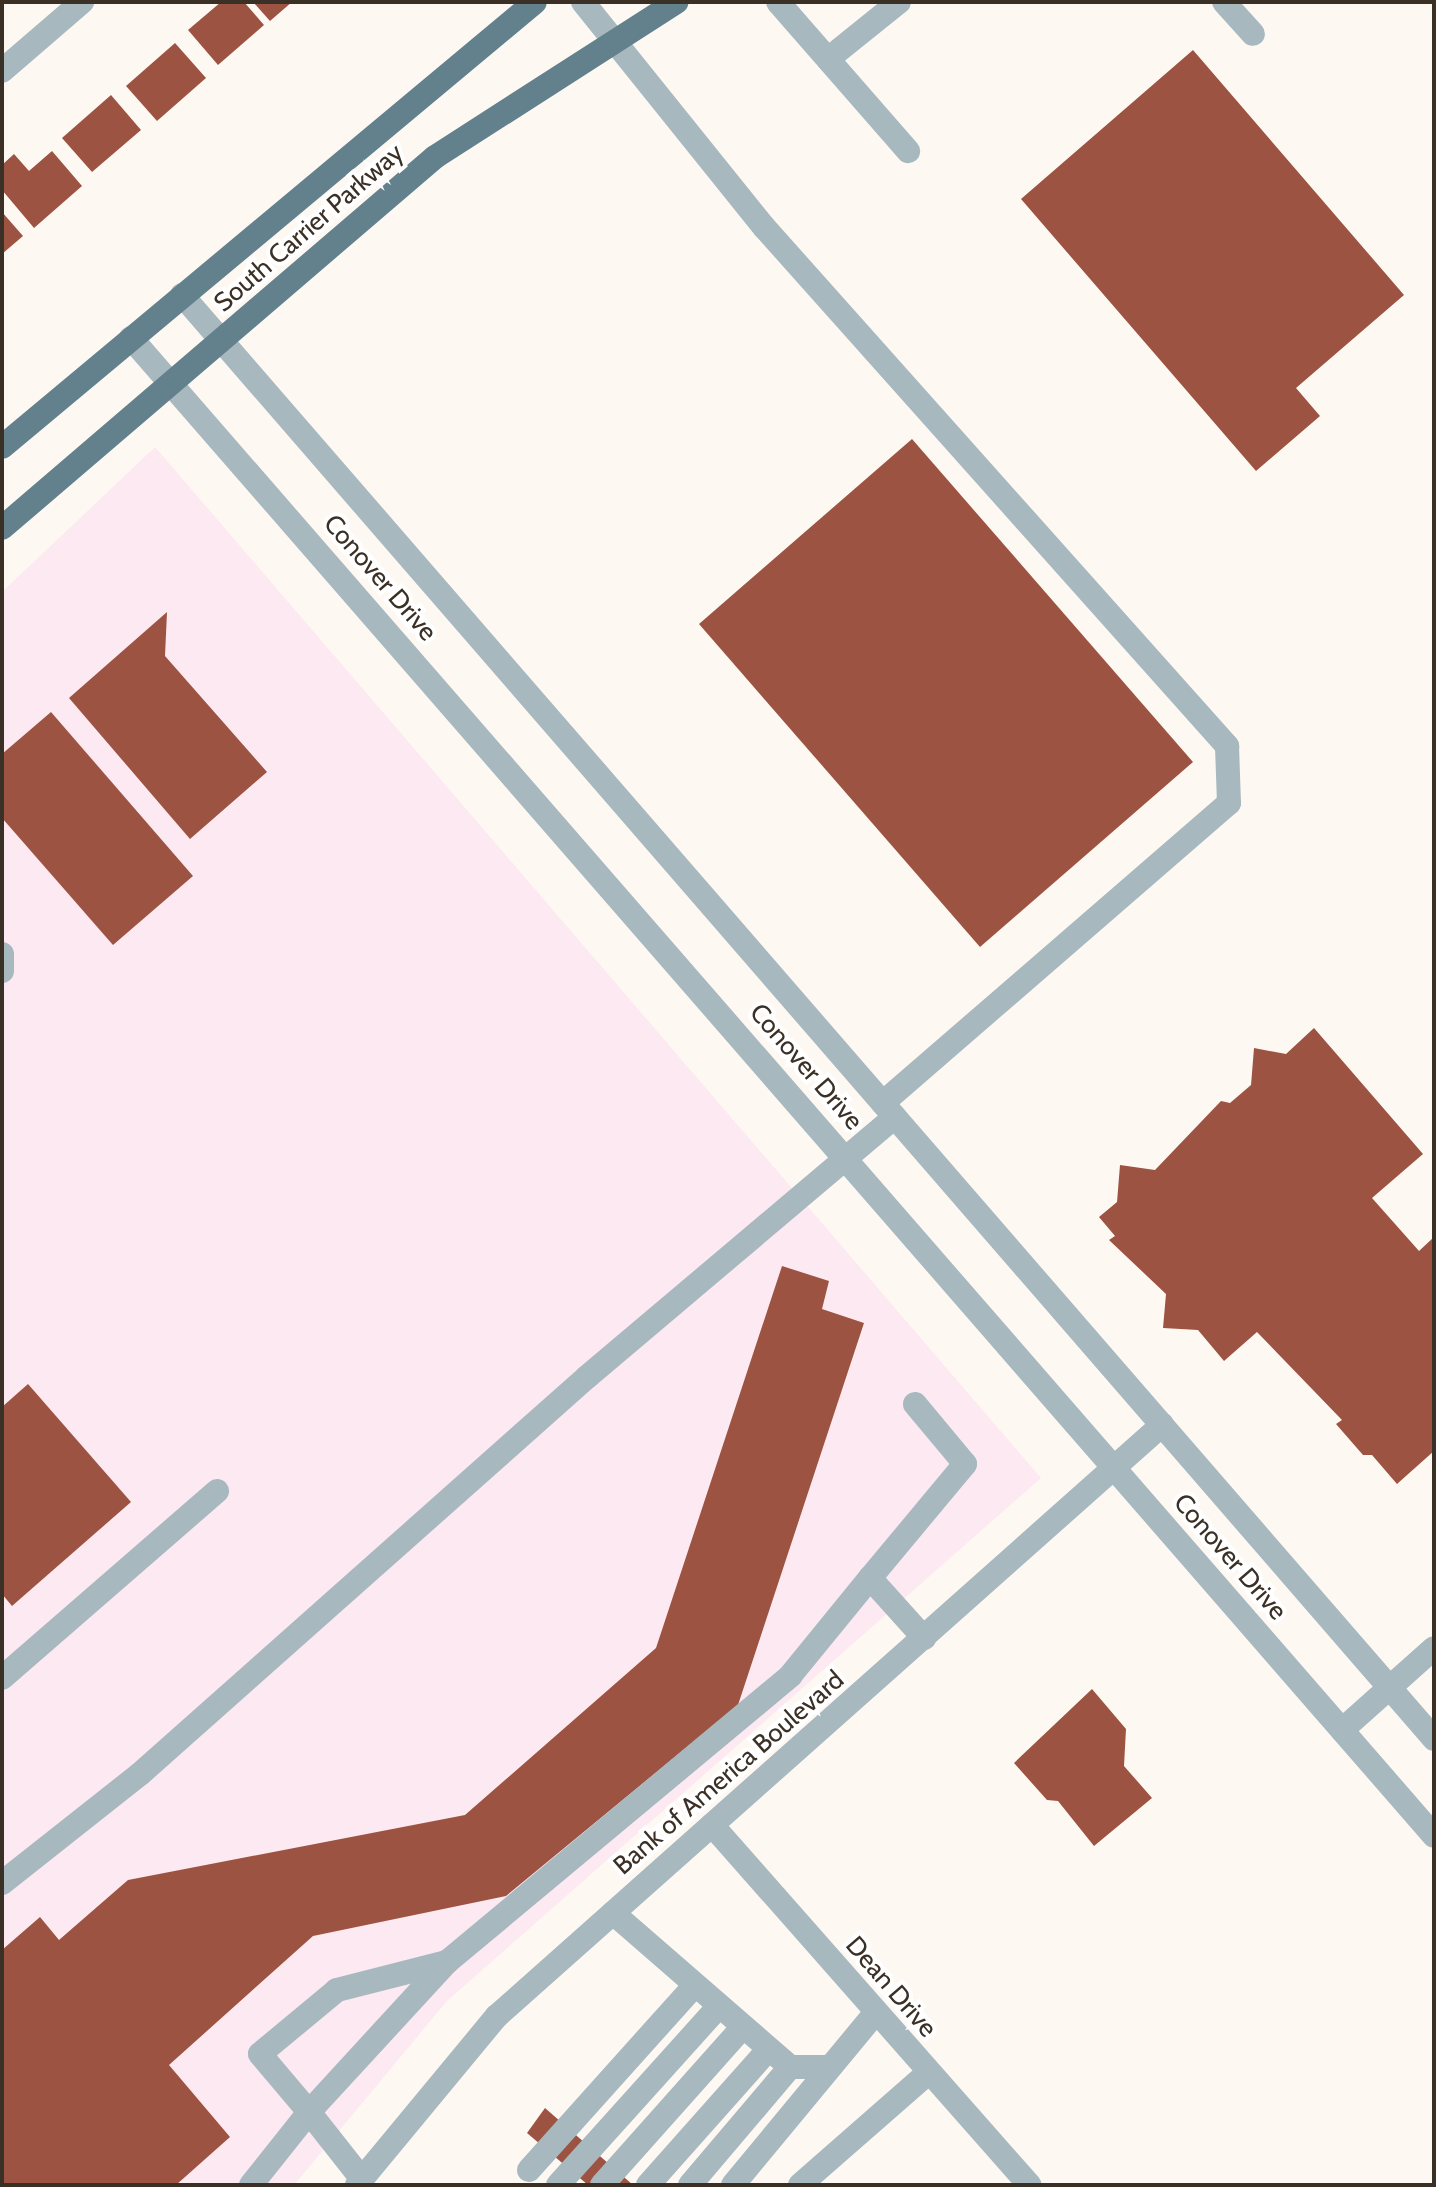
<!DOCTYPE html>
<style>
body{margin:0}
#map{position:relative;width:1436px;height:2187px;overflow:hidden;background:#fef8f3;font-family:Cabin,sans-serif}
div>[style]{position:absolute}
.commercial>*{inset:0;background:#fde9f1}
.building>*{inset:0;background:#9d5342}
.minor>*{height:24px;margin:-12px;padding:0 12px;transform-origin:12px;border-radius:12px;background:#a7b8bf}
.major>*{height:24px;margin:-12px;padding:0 12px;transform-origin:12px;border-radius:12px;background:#62818d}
span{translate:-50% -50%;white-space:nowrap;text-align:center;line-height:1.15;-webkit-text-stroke:8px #fff;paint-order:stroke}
.street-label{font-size:26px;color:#3b3026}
.frame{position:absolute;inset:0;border:4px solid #3b3026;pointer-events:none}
</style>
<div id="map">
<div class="commercial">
<i style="clip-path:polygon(155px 447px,1041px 1478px,447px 2001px,294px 2185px,2px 2185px,2px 592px)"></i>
</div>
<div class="building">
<i style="clip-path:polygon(221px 2px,244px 2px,264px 25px,218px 65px,188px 30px)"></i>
<i style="clip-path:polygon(253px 2px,292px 2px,270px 21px)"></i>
<i style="clip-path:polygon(175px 43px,206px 78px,157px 121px,126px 86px)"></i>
<i style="clip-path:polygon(1193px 50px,1404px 295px,1296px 388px,1320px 416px,1256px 471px,1021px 199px)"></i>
<i style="clip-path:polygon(111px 95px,141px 130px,92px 172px,62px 138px)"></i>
<i style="clip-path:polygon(52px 151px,82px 186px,34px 228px,2px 190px,2px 165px,14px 154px,29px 171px)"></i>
<i style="clip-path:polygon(2px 212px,23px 236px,2px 254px)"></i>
<i style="clip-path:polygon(912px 439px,1193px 762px,980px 947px,699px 624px)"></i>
<i style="clip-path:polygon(167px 612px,165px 656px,267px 772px,190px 839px,69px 698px)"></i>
<i style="clip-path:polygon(51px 712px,193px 876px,113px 945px,2px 818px,2px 754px)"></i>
<i style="clip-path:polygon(1314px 1028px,1423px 1154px,1372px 1198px,1419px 1251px,1434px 1237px,1434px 1451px,1397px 1484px,1372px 1455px,1363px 1455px,1336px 1424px,1342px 1420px,1257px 1332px,1224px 1361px,1198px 1330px,1163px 1328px,1166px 1294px,1109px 1240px,1115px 1236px,1099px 1217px,1117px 1202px,1120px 1165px,1155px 1170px,1221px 1101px,1230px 1103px,1251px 1085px,1254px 1048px,1286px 1054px)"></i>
<i style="clip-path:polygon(782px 1266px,829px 1281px,822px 1309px,864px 1323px,738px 1705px,506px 1896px,313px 1936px,169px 2065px,230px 2137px,176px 2185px,2px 2185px,2px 1950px,40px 1917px,59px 1940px,128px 1880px,465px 1815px,656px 1648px)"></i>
<i style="clip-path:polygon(28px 1384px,131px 1502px,12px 1606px,2px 1594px,2px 1407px)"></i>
<i style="clip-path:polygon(1092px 1689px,1126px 1729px,1124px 1766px,1152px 1798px,1094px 1846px,1058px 1801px,1047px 1800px,1014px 1763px)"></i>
<i style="clip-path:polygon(545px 2108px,633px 2185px,588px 2185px,527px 2133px)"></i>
</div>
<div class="minor">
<i style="left:583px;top:2px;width:289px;rotate:51.2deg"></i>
<i style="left:764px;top:227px;width:696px;rotate:48.26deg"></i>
<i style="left:1227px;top:746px;width:57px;rotate:88deg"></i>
<i style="left:1229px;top:803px;width:458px;rotate:139.1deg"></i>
<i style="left:778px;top:2px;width:198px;rotate:48.9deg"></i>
<i style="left:1224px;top:2px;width:43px;rotate:47.8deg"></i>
<i style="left:828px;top:59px;width:91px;rotate:-38.8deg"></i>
<i style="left:2px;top:71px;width:106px;rotate:-40.8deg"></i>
<i style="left:182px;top:295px;width:1911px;rotate:49.07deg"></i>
<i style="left:131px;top:338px;width:1985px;rotate:48.98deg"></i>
<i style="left:2px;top:954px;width:17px;rotate:90deg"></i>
<i style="left:915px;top:1404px;width:78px;rotate:50.2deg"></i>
<i style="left:965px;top:1464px;width:148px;rotate:129.8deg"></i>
<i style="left:870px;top:1578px;width:81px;rotate:48deg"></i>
<i style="left:2px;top:1678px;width:285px;rotate:-41deg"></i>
<i style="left:1342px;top:1730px;width:123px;rotate:-41.7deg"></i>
<i style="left:712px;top:1825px;width:480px;rotate:48.6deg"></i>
<i style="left:2px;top:1883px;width:176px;rotate:-38.3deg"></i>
<i style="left:140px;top:1774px;width:598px;rotate:-41.61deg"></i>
<i style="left:587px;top:1377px;width:403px;rotate:-40.2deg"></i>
<i style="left:613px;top:1913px;width:235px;rotate:41deg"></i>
<i style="left:790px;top:2067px;width:38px"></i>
<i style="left:447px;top:1962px;width:447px;rotate:-39.8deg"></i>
<i style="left:790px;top:1676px;width:127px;rotate:-50.8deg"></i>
<i style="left:529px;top:2170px;width:247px;rotate:-48.1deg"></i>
<i style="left:251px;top:2185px;width:93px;rotate:-51.5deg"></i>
<i style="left:309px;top:2112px;width:204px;rotate:-47.4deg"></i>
<i style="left:447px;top:1962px;width:114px;rotate:165.7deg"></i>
<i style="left:337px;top:1990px;width:100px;rotate:140.3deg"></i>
<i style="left:260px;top:2054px;width:76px;rotate:49.8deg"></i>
<i style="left:309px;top:2112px;width:85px;rotate:51.7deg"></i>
<i style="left:357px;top:2185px;width:219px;rotate:-50.4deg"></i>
<i style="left:497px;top:2016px;width:890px;rotate:-41.63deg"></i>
<i style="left:558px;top:2185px;width:241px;rotate:-48deg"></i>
<i style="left:602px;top:2185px;width:212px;rotate:-48.3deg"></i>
<i style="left:648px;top:2185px;width:181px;rotate:-48.4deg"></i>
<i style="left:690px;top:2185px;width:155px;rotate:-49.7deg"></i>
<i style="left:733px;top:2185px;width:224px;rotate:-50.4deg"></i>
<i style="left:800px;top:2185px;width:171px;rotate:-41.2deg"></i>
</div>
<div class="major">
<i style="left:2px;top:447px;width:694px;rotate:-39.86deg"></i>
<i style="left:2px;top:528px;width:570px;rotate:-40.59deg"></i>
<i style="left:435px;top:157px;width:287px;rotate:-32.7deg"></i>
</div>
<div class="street-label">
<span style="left:309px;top:228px;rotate:-41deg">South Carrier Parkway</span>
<span style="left:380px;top:578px;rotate:49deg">Conover Drive</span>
<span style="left:806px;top:1067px;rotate:49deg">Conover Drive</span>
<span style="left:1230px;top:1557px;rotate:49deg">Conover Drive</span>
<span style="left:729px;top:1773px;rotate:-41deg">Bank of America Boulevard</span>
<span style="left:891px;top:1987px;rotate:49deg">Dean Drive</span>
</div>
<div class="frame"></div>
</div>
